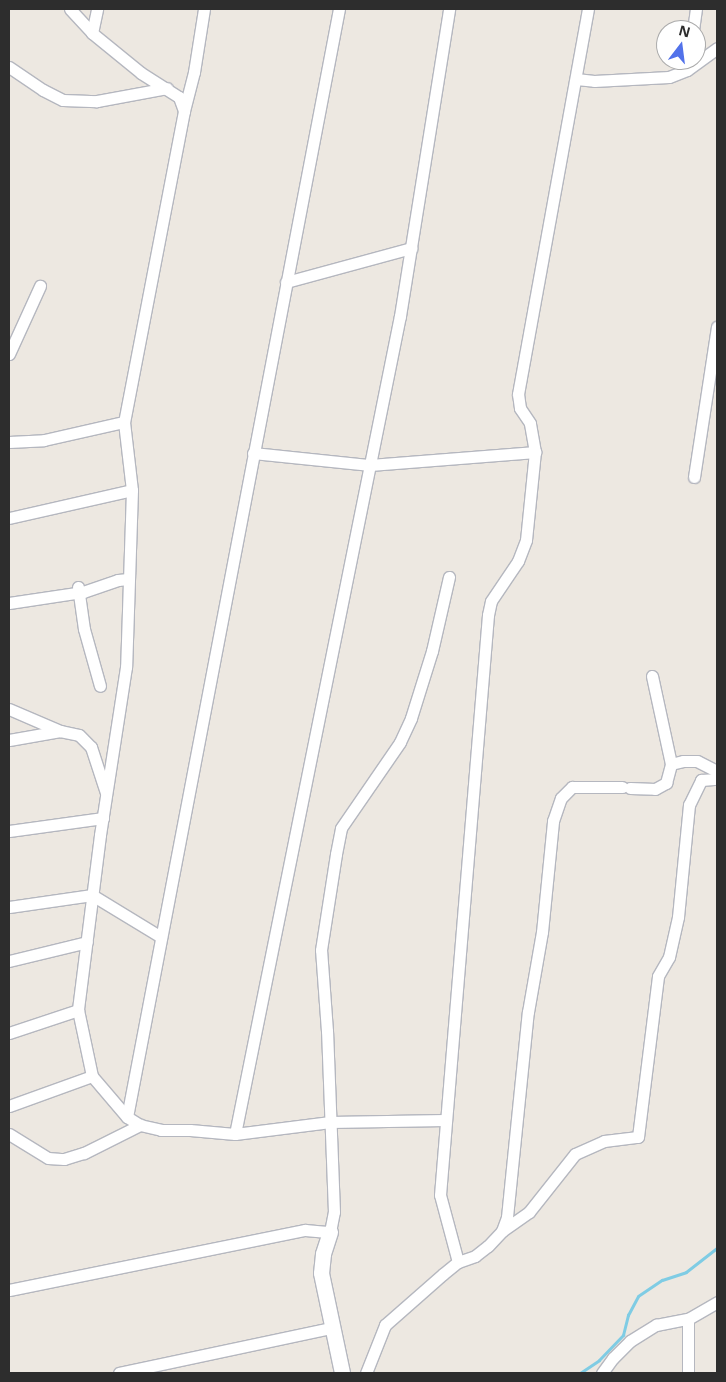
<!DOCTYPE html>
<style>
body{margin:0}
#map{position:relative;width:726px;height:1382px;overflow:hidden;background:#ede8e1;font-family:"Open Sans",sans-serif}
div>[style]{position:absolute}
.stream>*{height:3px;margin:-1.5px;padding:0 1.5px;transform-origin:1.5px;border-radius:1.5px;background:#7fcce4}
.roads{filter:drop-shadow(1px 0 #b5b7bf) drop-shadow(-1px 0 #b5b7bf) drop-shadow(0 1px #b5b7bf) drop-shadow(0 -1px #b5b7bf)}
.minor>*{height:11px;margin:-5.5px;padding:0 5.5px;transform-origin:5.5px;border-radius:5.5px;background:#fff}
.tertiary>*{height:15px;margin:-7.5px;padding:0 7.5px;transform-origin:7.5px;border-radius:7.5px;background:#fff}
span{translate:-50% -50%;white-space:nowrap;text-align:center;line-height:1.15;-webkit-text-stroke:5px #fff;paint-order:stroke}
.frame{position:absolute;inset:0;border:10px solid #2d2d2d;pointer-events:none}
.north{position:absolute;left:656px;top:20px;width:50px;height:50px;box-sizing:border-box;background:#fff;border:1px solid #ababab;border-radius:50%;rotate:15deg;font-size:14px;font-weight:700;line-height:20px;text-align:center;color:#2d2d2d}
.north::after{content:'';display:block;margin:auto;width:18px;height:22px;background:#5272ea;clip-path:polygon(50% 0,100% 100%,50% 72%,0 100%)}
</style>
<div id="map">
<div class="stream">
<i style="left:580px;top:1373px;width:23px;rotate:-34deg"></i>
<i style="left:599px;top:1360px;width:35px;rotate:-46deg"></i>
<i style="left:623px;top:1335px;width:21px;rotate:-76deg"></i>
<i style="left:628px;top:1315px;width:21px;rotate:-62deg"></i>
<i style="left:638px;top:1296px;width:29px;rotate:-34deg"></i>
<i style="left:662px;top:1280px;width:25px;rotate:-18deg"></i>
<i style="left:686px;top:1272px;width:39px;rotate:-38deg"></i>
</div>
<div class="roads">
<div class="minor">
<i style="left:70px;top:9px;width:33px;rotate:47deg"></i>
<i style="left:92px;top:33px;width:63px;rotate:39.2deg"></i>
<i style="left:141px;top:73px;width:45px;rotate:32.3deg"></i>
<i style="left:179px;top:97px;width:15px;rotate:70deg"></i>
<i style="left:204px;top:9px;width:64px;rotate:99deg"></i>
<i style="left:194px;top:72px;width:40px;rotate:104.4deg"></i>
<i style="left:184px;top:111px;width:317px;rotate:100.9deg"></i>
<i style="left:124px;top:422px;width:68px;rotate:83.3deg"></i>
<i style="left:132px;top:490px;width:177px;rotate:91.9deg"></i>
<i style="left:126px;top:667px;width:170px;rotate:98.8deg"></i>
<i style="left:100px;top:835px;width:176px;rotate:97.2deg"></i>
<i style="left:78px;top:1010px;width:67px;rotate:78deg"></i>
<i style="left:92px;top:1076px;width:54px;rotate:49.5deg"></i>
<i style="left:127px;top:1117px;width:15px;rotate:32deg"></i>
<i style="left:140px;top:1125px;width:22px;rotate:13deg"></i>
<i style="left:161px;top:1130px;width:29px"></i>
<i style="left:190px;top:1130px;width:45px;rotate:5.1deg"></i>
<i style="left:235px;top:1134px;width:96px;rotate:-7.2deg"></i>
<i style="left:330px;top:1122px;width:115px;rotate:-1deg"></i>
<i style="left:693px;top:30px;width:21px;rotate:-82deg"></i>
<i style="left:92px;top:33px;width:25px;rotate:-78deg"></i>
<i style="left:9px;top:67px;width:41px;rotate:34.1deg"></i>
<i style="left:43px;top:90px;width:22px;rotate:27deg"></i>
<i style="left:63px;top:100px;width:34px;rotate:2deg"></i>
<i style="left:97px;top:101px;width:71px;rotate:-10.5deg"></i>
<i style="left:576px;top:79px;width:18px;rotate:6deg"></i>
<i style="left:594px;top:81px;width:75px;rotate:-3.1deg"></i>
<i style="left:669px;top:77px;width:19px;rotate:-21deg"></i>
<i style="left:687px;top:70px;width:37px;rotate:-36deg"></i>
<i style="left:286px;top:282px;width:130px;rotate:-15.2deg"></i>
<i style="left:9px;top:354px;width:75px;rotate:-65.5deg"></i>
<i style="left:9px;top:442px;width:35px;rotate:-3deg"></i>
<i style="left:44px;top:440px;width:82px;rotate:-12.7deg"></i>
<i style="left:253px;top:453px;width:118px;rotate:5.9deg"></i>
<i style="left:370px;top:465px;width:166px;rotate:-4.5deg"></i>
<i style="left:694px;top:477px;width:152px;rotate:-81.3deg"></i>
<i style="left:9px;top:518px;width:126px;rotate:-12.8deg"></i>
<i style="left:78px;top:587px;width:42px;rotate:81.9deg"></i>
<i style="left:84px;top:629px;width:59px;rotate:74.3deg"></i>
<i style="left:9px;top:603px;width:75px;rotate:-8.5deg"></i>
<i style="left:83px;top:592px;width:37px;rotate:-19deg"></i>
<i style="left:118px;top:580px;width:10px;rotate:-6deg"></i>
<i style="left:652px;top:676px;width:90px;rotate:77.8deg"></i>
<i style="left:9px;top:709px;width:56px;rotate:23.3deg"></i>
<i style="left:60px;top:731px;width:19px;rotate:12deg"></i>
<i style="left:79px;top:735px;width:17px;rotate:45deg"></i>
<i style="left:91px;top:747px;width:48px;rotate:71.9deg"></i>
<i style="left:9px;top:740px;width:52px;rotate:-10deg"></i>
<i style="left:630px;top:788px;width:25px;rotate:2deg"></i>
<i style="left:655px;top:789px;width:13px;rotate:-29deg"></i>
<i style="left:666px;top:783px;width:20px;rotate:-75deg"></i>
<i style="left:671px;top:764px;width:12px;rotate:-14deg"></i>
<i style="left:683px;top:761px;width:14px"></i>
<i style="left:697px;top:761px;width:22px;rotate:27deg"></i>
<i style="left:9px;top:831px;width:95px;rotate:-7.9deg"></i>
<i style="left:9px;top:907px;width:84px;rotate:-8.2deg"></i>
<i style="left:92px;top:895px;width:81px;rotate:31.3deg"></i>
<i style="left:9px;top:961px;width:80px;rotate:-13.7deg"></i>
<i style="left:9px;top:1033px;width:73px;rotate:-18.4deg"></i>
<i style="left:9px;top:1106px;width:88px;rotate:-19.9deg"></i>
<i style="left:127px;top:1117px;width:1128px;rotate:-79.17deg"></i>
<i style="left:9px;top:1134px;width:46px;rotate:31.6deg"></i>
<i style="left:48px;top:1158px;width:16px;rotate:4deg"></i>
<i style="left:64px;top:1159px;width:21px;rotate:-17deg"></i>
<i style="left:84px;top:1153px;width:63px;rotate:-26.6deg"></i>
<i style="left:235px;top:1134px;width:834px;rotate:-78.6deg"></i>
<i style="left:400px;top:316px;width:311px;rotate:-80.9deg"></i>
<i style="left:502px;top:1231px;width:33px;rotate:-35deg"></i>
<i style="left:529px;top:1212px;width:74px;rotate:-51.6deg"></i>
<i style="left:575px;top:1154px;width:32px;rotate:-24deg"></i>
<i style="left:604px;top:1141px;width:34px;rotate:-7deg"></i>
<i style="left:638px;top:1137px;width:162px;rotate:-82.9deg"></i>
<i style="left:658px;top:976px;width:22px;rotate:-60deg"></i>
<i style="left:669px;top:957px;width:41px;rotate:-77.3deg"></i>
<i style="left:678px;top:917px;width:113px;rotate:-84.4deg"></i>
<i style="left:689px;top:805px;width:28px;rotate:-64deg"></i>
<i style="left:701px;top:780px;width:16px;rotate:-4deg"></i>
<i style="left:458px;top:1262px;width:69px;rotate:-105deg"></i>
<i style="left:440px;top:1195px;width:582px;rotate:-85.27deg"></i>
<i style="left:488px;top:615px;width:14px;rotate:-78deg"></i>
<i style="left:491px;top:601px;width:48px;rotate:-56deg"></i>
<i style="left:518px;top:561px;width:22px;rotate:-69deg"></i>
<i style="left:526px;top:540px;width:88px;rotate:-84.2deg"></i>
<i style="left:535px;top:452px;width:29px;rotate:-100deg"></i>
<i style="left:530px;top:423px;width:18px;rotate:-124deg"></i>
<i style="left:520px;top:408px;width:14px;rotate:-98deg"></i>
<i style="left:518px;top:394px;width:391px;rotate:-79.7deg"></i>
<i style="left:9px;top:1290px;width:302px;rotate:-11.5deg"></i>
<i style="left:305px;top:1230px;width:25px;rotate:5deg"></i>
<i style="left:330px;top:1232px;width:20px;rotate:-79deg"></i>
<i style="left:334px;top:1212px;width:181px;rotate:-92.2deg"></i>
<i style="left:327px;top:1031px;width:81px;rotate:-94.2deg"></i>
<i style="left:321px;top:950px;width:97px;rotate:-81.1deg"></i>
<i style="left:336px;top:854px;width:26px;rotate:-79deg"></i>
<i style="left:341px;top:828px;width:104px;rotate:-55.5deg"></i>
<i style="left:400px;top:742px;width:26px;rotate:-65deg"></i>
<i style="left:411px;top:718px;width:70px;rotate:-72.6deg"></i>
<i style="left:432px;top:651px;width:76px;rotate:-77.1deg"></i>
<i style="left:688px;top:1319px;width:54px;rotate:90deg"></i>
<i style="left:119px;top:1373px;width:217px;rotate:-12deg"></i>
<i style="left:366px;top:1373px;width:52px;rotate:-68.4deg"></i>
<i style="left:385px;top:1325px;width:77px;rotate:-41.3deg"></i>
<i style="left:443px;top:1274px;width:19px;rotate:-39deg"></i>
<i style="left:458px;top:1262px;width:18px;rotate:-19deg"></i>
<i style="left:475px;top:1256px;width:16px;rotate:-38deg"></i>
<i style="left:488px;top:1246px;width:21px;rotate:-47deg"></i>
<i style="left:502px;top:1231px;width:15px;rotate:-70deg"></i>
<i style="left:507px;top:1217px;width:206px;rotate:-84.2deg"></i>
<i style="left:528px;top:1012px;width:81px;rotate:-80.1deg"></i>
<i style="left:542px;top:932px;width:112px;rotate:-84.3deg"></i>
<i style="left:553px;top:821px;width:24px;rotate:-71deg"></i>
<i style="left:561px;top:798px;width:16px;rotate:-45deg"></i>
<i style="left:572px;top:787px;width:50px"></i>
<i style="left:602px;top:1373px;width:19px;rotate:-54deg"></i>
<i style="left:613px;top:1358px;width:24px;rotate:-45deg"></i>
<i style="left:630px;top:1341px;width:31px;rotate:-32deg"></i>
<i style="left:656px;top:1325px;width:33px;rotate:-11deg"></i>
<i style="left:688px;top:1319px;width:34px;rotate:-30deg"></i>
</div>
<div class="tertiary">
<i style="left:330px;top:1232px;width:23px;rotate:108deg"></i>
<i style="left:323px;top:1254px;width:19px;rotate:96deg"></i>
<i style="left:321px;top:1273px;width:102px;rotate:78.1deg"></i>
</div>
</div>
<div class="frame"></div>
<div class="north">N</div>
</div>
